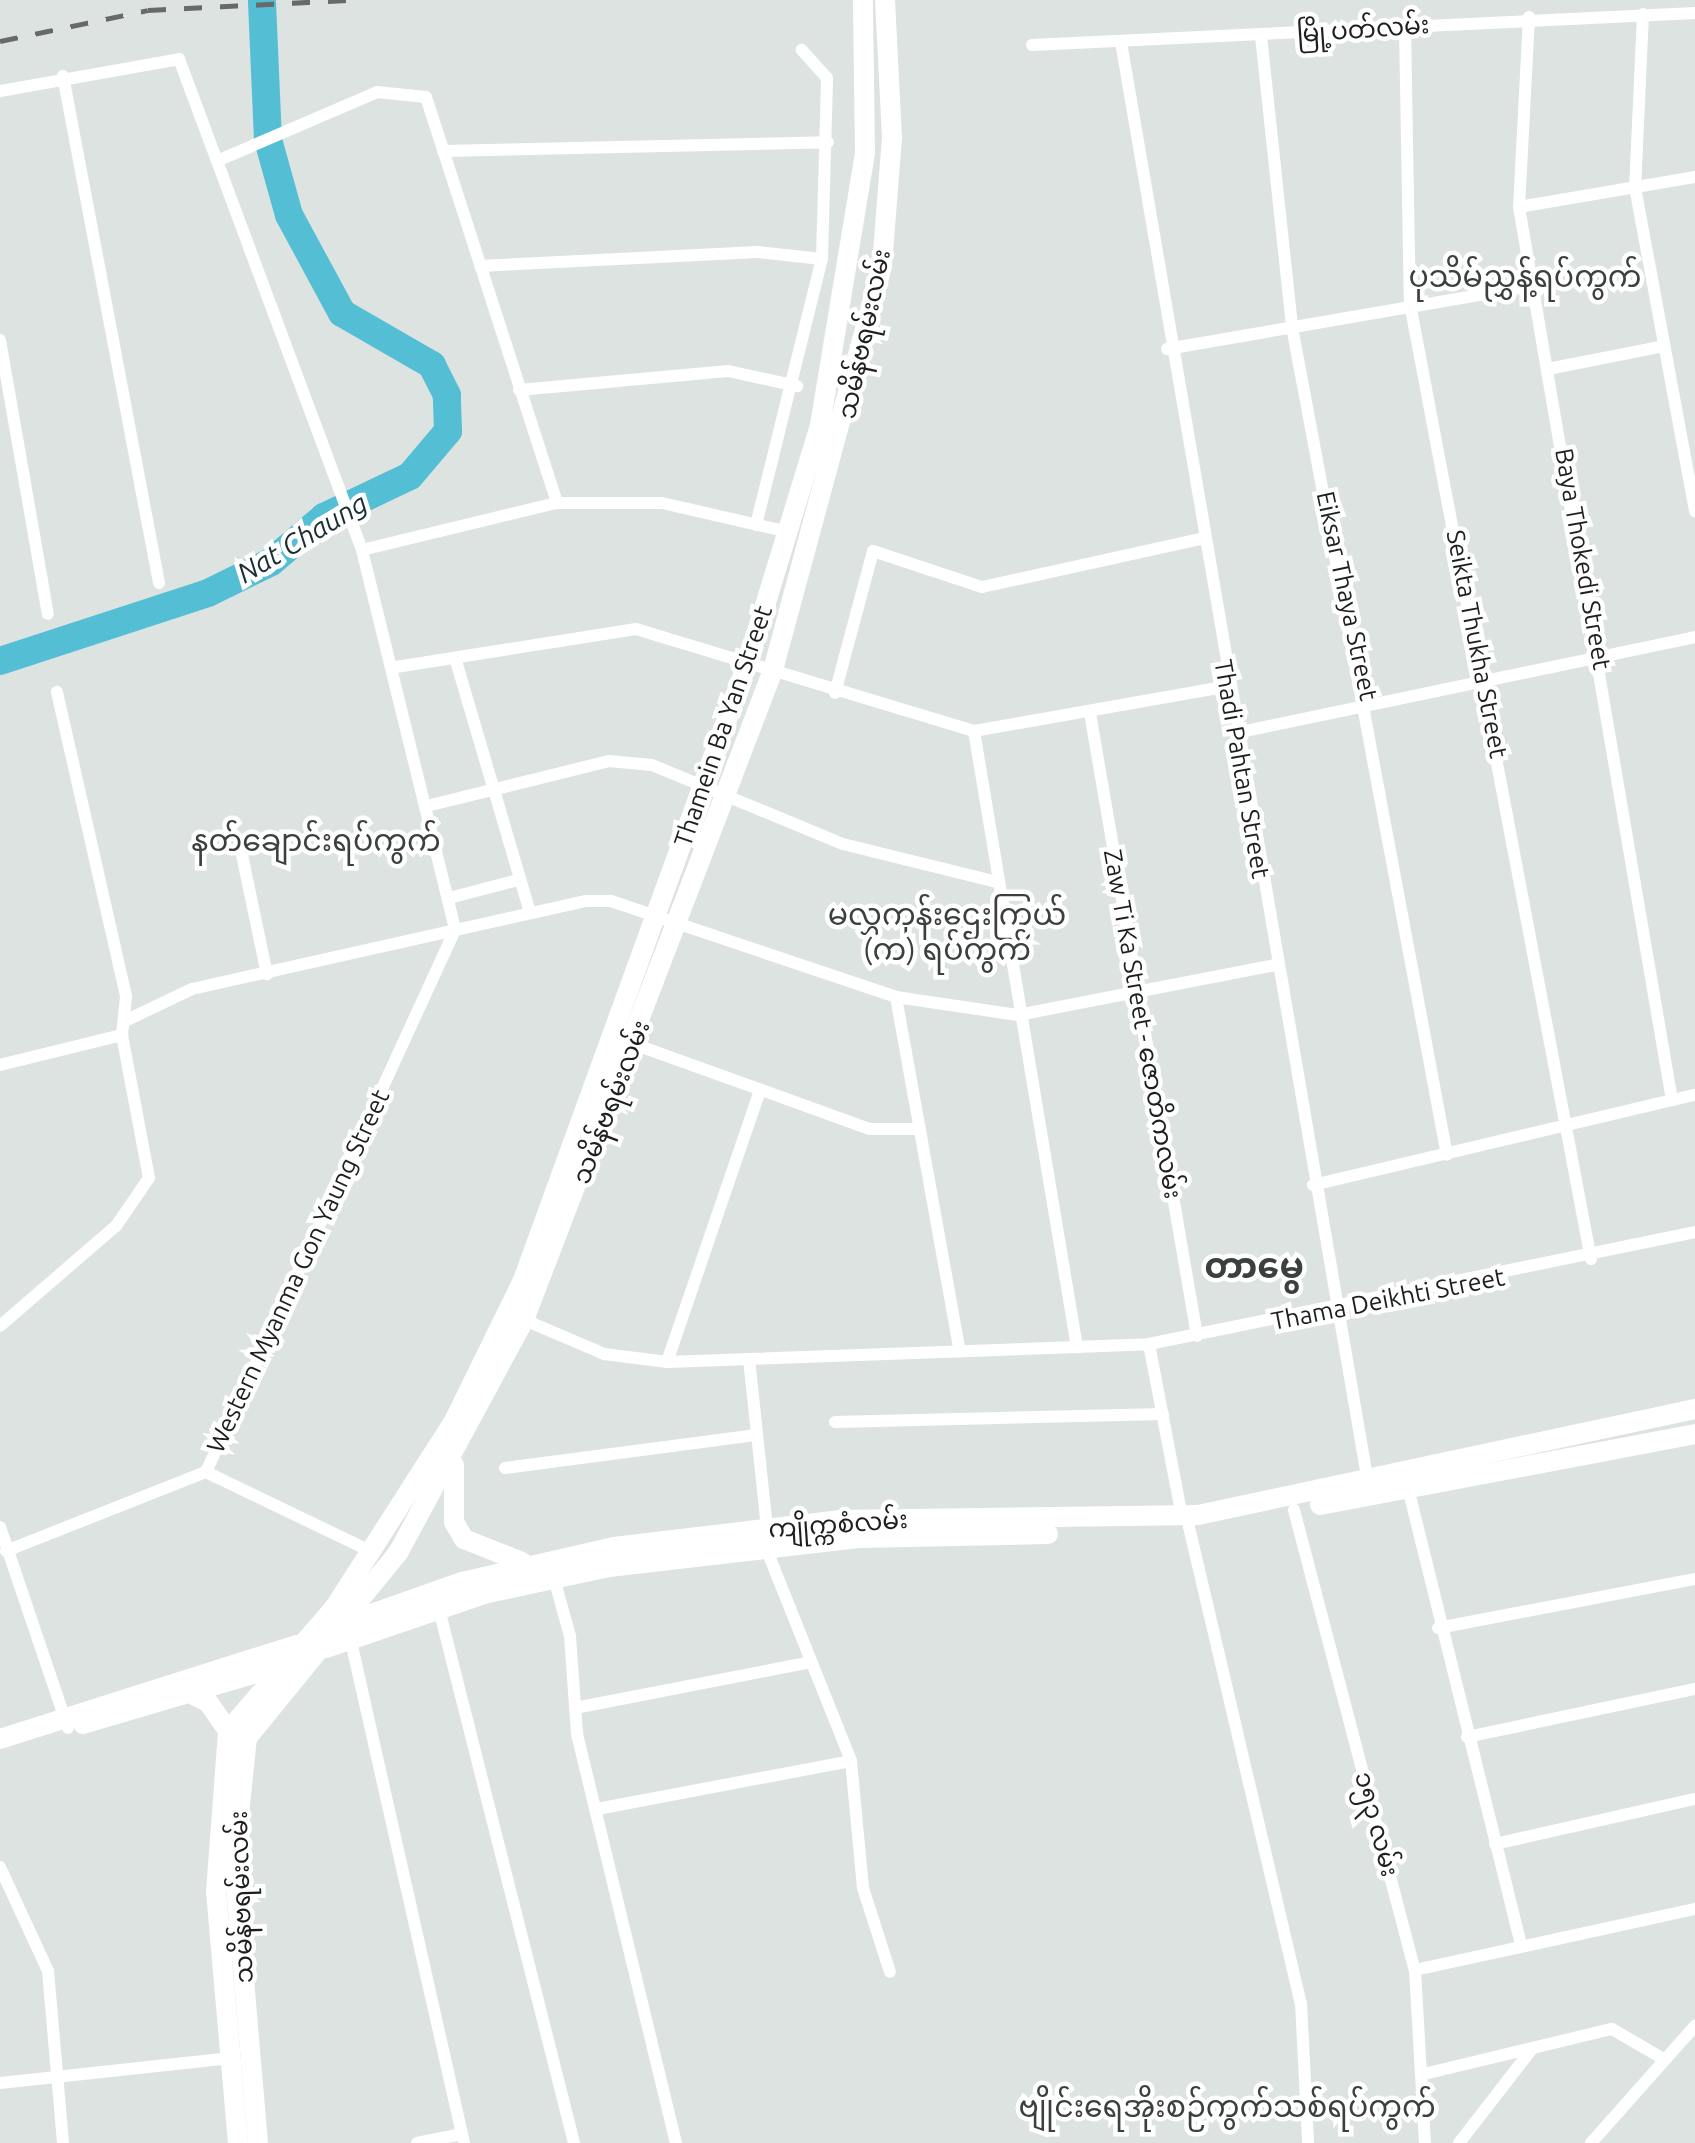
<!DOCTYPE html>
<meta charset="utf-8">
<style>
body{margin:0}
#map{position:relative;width:1695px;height:2143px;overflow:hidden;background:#dde3e0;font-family:Ubuntu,"Noto Sans Myanmar",sans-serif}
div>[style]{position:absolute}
.river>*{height:28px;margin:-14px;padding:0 14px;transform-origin:14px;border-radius:14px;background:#54bfd4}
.minor>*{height:12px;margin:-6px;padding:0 6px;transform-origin:6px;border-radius:6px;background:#fff}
.primary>*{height:20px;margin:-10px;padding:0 10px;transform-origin:10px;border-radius:10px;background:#fff}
.rail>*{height:5px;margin-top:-2.5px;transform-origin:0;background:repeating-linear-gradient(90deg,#676a69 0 18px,transparent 0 36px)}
span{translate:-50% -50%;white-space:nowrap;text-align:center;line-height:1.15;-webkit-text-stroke:9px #fff;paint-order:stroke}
.street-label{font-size:25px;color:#1d1f1e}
.water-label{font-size:28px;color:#1a2e32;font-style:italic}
.quarter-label{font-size:30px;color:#3b403d}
.district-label{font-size:35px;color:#3b403d;font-weight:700}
</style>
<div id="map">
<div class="river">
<i style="left:0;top:661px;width:219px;rotate:-18.1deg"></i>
<i style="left:208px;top:593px;width:70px;rotate:-26.2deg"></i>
<i style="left:271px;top:562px;width:70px;rotate:-40.3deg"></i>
<i style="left:324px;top:517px;width:95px;rotate:-25.5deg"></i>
<i style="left:410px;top:476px;width:59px;rotate:-49.8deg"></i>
<i style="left:448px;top:431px;width:36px;rotate:-92deg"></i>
<i style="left:447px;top:395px;width:34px;rotate:-117deg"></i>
<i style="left:432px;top:365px;width:104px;rotate:-150deg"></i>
<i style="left:342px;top:313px;width:111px;rotate:-118.4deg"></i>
<i style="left:289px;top:215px;width:78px;rotate:-105.6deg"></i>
<i style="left:268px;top:140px;width:140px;rotate:-92.5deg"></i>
</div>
<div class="minor">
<i style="left:1643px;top:14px;width:173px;rotate:92.6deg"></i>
<i style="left:1635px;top:187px;width:330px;rotate:79.5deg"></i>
<i style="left:1529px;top:17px;width:190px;rotate:93deg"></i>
<i style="left:1519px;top:207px;width:906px;rotate:80.28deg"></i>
<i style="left:1405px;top:26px;width:278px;rotate:89deg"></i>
<i style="left:1410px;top:304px;width:972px;rotate:79.27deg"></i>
<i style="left:1261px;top:36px;width:293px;rotate:83.9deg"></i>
<i style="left:1292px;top:327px;width:842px;rotate:79.4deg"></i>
<i style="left:1121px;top:42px;width:1462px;rotate:80.27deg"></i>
<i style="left:1032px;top:45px;width:664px;rotate:-2.76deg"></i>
<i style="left:63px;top:76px;width:516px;rotate:79.28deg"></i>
<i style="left:0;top:91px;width:182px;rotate:-10.1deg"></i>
<i style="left:179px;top:59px;width:524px;rotate:69.56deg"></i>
<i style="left:362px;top:550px;width:391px;rotate:76.2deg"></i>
<i style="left:443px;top:151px;width:385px;rotate:-1.3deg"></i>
<i style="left:217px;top:161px;width:174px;rotate:-23.3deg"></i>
<i style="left:377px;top:92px;width:49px;rotate:5.8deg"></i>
<i style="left:426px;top:97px;width:427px;rotate:72.1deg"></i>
<i style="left:1519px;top:207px;width:179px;rotate:-9.7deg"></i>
<i style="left:480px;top:266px;width:278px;rotate:-2.9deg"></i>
<i style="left:758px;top:252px;width:64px;rotate:6.2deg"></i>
<i style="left:0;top:340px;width:278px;rotate:80.1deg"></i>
<i style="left:1167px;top:349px;width:368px;rotate:-9.8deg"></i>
<i style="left:1548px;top:369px;width:118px;rotate:-11.2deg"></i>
<i style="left:519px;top:390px;width:210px;rotate:-5.2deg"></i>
<i style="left:728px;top:371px;width:71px;rotate:12.3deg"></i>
<i style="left:756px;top:525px;width:274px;rotate:-76.1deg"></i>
<i style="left:822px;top:259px;width:181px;rotate:-88.4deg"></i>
<i style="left:827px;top:78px;width:38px;rotate:-132deg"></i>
<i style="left:362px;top:550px;width:201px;rotate:-13.6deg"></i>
<i style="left:557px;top:503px;width:105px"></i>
<i style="left:662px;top:503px;width:130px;rotate:12.9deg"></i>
<i style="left:456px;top:661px;width:263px;rotate:73.6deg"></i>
<i style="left:396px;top:667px;width:243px;rotate:-9deg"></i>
<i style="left:636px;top:629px;width:353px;rotate:16.8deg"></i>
<i style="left:974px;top:731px;width:259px;rotate:-10deg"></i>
<i style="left:835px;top:693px;width:147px;rotate:-75deg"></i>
<i style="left:873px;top:551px;width:115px;rotate:18.3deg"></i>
<i style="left:982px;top:587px;width:224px;rotate:-12.4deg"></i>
<i style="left:1090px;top:713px;width:632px;rotate:80.25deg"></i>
<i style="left:974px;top:731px;width:625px;rotate:80.51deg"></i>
<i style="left:1236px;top:733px;width:469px;rotate:-11.8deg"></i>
<i style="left:427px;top:806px;width:187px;rotate:-13.9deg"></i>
<i style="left:609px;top:761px;width:43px;rotate:5.3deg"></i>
<i style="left:652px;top:765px;width:207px;rotate:22.5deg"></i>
<i style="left:843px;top:844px;width:159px;rotate:13.9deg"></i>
<i style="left:241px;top:850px;width:127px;rotate:78.2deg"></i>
<i style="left:449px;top:898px;width:71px;rotate:-14.6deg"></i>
<i style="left:896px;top:997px;width:360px;rotate:79.8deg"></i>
<i style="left:127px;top:1020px;width:72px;rotate:-25.5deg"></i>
<i style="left:192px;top:989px;width:405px;rotate:-12.6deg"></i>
<i style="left:587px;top:901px;width:24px"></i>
<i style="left:611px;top:901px;width:301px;rotate:18.6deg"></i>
<i style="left:896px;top:997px;width:123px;rotate:8.4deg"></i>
<i style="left:1018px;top:1015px;width:262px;rotate:-11deg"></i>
<i style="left:628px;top:1042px;width:257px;rotate:19.8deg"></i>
<i style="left:870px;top:1129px;width:50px"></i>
<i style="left:0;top:1065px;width:126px;rotate:-13.8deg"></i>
<i style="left:1313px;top:1185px;width:392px;rotate:-13.3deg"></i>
<i style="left:520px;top:1318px;width:91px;rotate:23.2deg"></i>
<i style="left:604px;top:1354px;width:64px;rotate:7.2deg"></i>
<i style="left:667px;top:1362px;width:482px;rotate:-2.1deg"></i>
<i style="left:1149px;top:1344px;width:557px;rotate:-11.59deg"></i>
<i style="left:0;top:1326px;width:153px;rotate:-40.8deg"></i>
<i style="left:116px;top:1226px;width:58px;rotate:-55.5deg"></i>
<i style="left:149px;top:1178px;width:146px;rotate:-100.7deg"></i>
<i style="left:122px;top:1035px;width:39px;rotate:-84deg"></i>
<i style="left:126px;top:996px;width:312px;rotate:-102.8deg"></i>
<i style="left:1149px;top:1344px;width:176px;rotate:79.2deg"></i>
<i style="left:749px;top:1359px;width:170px;rotate:83.9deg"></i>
<i style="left:667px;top:1362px;width:287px;rotate:-71.1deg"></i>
<i style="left:835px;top:1422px;width:328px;rotate:-1.4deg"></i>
<i style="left:505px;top:1468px;width:254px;rotate:-7.5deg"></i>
<i style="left:206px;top:1472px;width:182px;rotate:25.7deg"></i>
<i style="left:1408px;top:1488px;width:472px;rotate:76.1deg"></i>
<i style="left:1294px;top:1510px;width:476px;rotate:75.3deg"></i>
<i style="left:1415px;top:1970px;width:173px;rotate:86.7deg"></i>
<i style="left:0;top:1527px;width:212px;rotate:71.3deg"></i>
<i style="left:1189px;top:1527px;width:489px;rotate:76.8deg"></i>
<i style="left:1301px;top:2003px;width:140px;rotate:87.1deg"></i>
<i style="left:766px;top:1548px;width:229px;rotate:68.2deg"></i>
<i style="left:851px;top:1761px;width:128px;rotate:84.6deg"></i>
<i style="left:863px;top:1888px;width:88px;rotate:72.2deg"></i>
<i style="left:6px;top:1551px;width:215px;rotate:-21.6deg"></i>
<i style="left:206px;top:1472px;width:596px;rotate:-65.33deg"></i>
<i style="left:554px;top:1578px;width:60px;rotate:74.6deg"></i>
<i style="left:570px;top:1636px;width:98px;rotate:85.9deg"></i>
<i style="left:577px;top:1734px;width:421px;rotate:76.4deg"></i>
<i style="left:439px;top:1609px;width:551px;rotate:75.81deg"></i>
<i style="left:1438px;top:1628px;width:262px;rotate:-10.8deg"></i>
<i style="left:350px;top:1637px;width:519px;rotate:77.3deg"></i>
<i style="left:575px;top:1708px;width:240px;rotate:-11deg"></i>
<i style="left:1467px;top:1737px;width:233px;rotate:-11.9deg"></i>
<i style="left:597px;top:1809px;width:258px;rotate:-10.7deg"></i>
<i style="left:1495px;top:1844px;width:205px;rotate:-12.7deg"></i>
<i style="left:0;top:1867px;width:115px;rotate:65.2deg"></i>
<i style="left:48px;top:1971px;width:173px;rotate:85deg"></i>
<i style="left:1415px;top:1970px;width:287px;rotate:-12.3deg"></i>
<i style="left:1424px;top:2074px;width:193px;rotate:-13.5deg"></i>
<i style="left:1612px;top:2029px;width:58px;rotate:30.1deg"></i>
<i style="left:0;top:2083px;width:230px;rotate:-6.2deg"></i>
<i style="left:417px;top:2143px;width:46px;rotate:-11.3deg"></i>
<i style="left:1459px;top:2143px;width:119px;rotate:-52.2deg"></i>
<i style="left:1591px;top:2143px;width:157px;rotate:-48.4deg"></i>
</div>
<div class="primary">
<i style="left:454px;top:1465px;width:57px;rotate:90deg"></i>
<i style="left:454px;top:1522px;width:20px;rotate:60deg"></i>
<i style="left:464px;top:1539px;width:62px;rotate:21.6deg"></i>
<i style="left:1320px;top:1505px;width:382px;rotate:-10.7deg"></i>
<i style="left:346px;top:1623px;width:123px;rotate:-19.5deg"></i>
<i style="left:462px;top:1582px;width:156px;rotate:-13deg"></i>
<i style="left:614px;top:1547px;width:227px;rotate:-6.8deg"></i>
<i style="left:839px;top:1520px;width:359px;rotate:-0.8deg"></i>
<i style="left:1198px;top:1515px;width:508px;rotate:-12.04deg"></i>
<i style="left:326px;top:1648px;width:171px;rotate:-18.8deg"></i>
<i style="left:488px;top:1593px;width:124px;rotate:-12.1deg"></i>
<i style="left:609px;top:1567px;width:253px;rotate:-6.6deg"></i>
<i style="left:860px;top:1538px;width:188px;rotate:-1.2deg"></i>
<i style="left:188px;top:1692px;width:22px;rotate:27deg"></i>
<i style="left:208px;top:1702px;width:35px;rotate:55deg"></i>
<i style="left:83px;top:1724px;width:205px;rotate:-16.4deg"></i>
<i style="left:0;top:1739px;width:312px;rotate:-17.6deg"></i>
<i style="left:238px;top:2143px;width:252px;rotate:-95deg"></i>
<i style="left:216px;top:1892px;width:161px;rotate:-85.7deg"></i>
<i style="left:228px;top:1731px;width:164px;rotate:-49.2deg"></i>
<i style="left:335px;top:1607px;width:221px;rotate:-57.4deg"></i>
<i style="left:454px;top:1421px;width:157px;rotate:-63.9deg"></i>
<i style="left:523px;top:1280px;width:659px;rotate:-70.02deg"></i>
<i style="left:748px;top:661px;width:247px;rotate:-73deg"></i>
<i style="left:820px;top:425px;width:277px;rotate:-80.6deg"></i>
<i style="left:865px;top:152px;width:152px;rotate:-90.8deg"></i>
<i style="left:258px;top:2143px;width:281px;rotate:-94.9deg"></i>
<i style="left:234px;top:1863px;width:126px;rotate:-84.1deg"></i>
<i style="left:247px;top:1738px;width:239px;rotate:-50.8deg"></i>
<i style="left:398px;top:1553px;width:265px;rotate:-61.6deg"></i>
<i style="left:524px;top:1320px;width:696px;rotate:-69.04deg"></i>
<i style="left:773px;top:670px;width:419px;rotate:-74.9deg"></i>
<i style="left:882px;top:265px;width:127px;rotate:-85.5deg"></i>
<i style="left:892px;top:138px;width:138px;rotate:-92.9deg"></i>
</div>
<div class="rail">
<i style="left:0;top:41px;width:151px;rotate:-11.8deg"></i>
<i style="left:148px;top:10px;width:200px;rotate:-2.9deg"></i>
</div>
<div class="street-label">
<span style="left:1363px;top:29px;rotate:-4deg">မြို့ပတ်လမ်း</span>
<span style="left:864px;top:334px;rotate:-78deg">သမိန်ဗရမ်းလမ်း</span>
<span style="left:1583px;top:559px;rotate:80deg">Baya Thokedi Street</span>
<span style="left:1347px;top:596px;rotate:78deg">Eiksar Thaya Street</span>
<span style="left:1477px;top:644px;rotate:79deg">Seikta Thukha Street</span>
<span style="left:723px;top:726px;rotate:-71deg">Thamein Ba Yan Street</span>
<span style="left:1242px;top:769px;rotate:80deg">Thadi Pahtan Street</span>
<span style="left:1143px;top:1024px;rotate:80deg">Zaw Ti Ka Street - ဇောတိကလမ်း</span>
<span style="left:611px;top:1102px;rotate:-69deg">သမိန်ဗရမ်းလမ်း</span>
<span style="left:298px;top:1271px;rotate:-65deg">Western Myanma Gon Yaung Street</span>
<span style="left:1388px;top:1299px;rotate:-11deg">Thama Deikhti Street</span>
<span style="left:838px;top:1524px;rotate:-4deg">ကျိုက္ကစံလမ်း</span>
<span style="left:1377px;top:1824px;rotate:75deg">၁၅၃ လမ်း</span>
<span style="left:241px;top:1897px;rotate:-92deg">သမိန်ဗရမ်းလမ်း</span>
</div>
<div class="water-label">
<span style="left:302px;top:538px;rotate:-31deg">Nat Chaung</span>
</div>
<div class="quarter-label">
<span style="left:1525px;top:276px">ပုသိမ်ညွှန့်ရပ်ကွက်</span>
<span style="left:316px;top:840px">နတ်ချောင်းရပ်ကွက်</span>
<span style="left:947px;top:931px">မလွှကုန်းဌေးကြွယ်<br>(က) ရပ်ကွက်</span>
<span style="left:1227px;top:2106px">ဗျိုင်းရေအိုးစဉ်ကွက်သစ်ရပ်ကွက်</span>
</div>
<div class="district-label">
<span style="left:1254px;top:1265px">တာမွေ</span>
</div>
</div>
